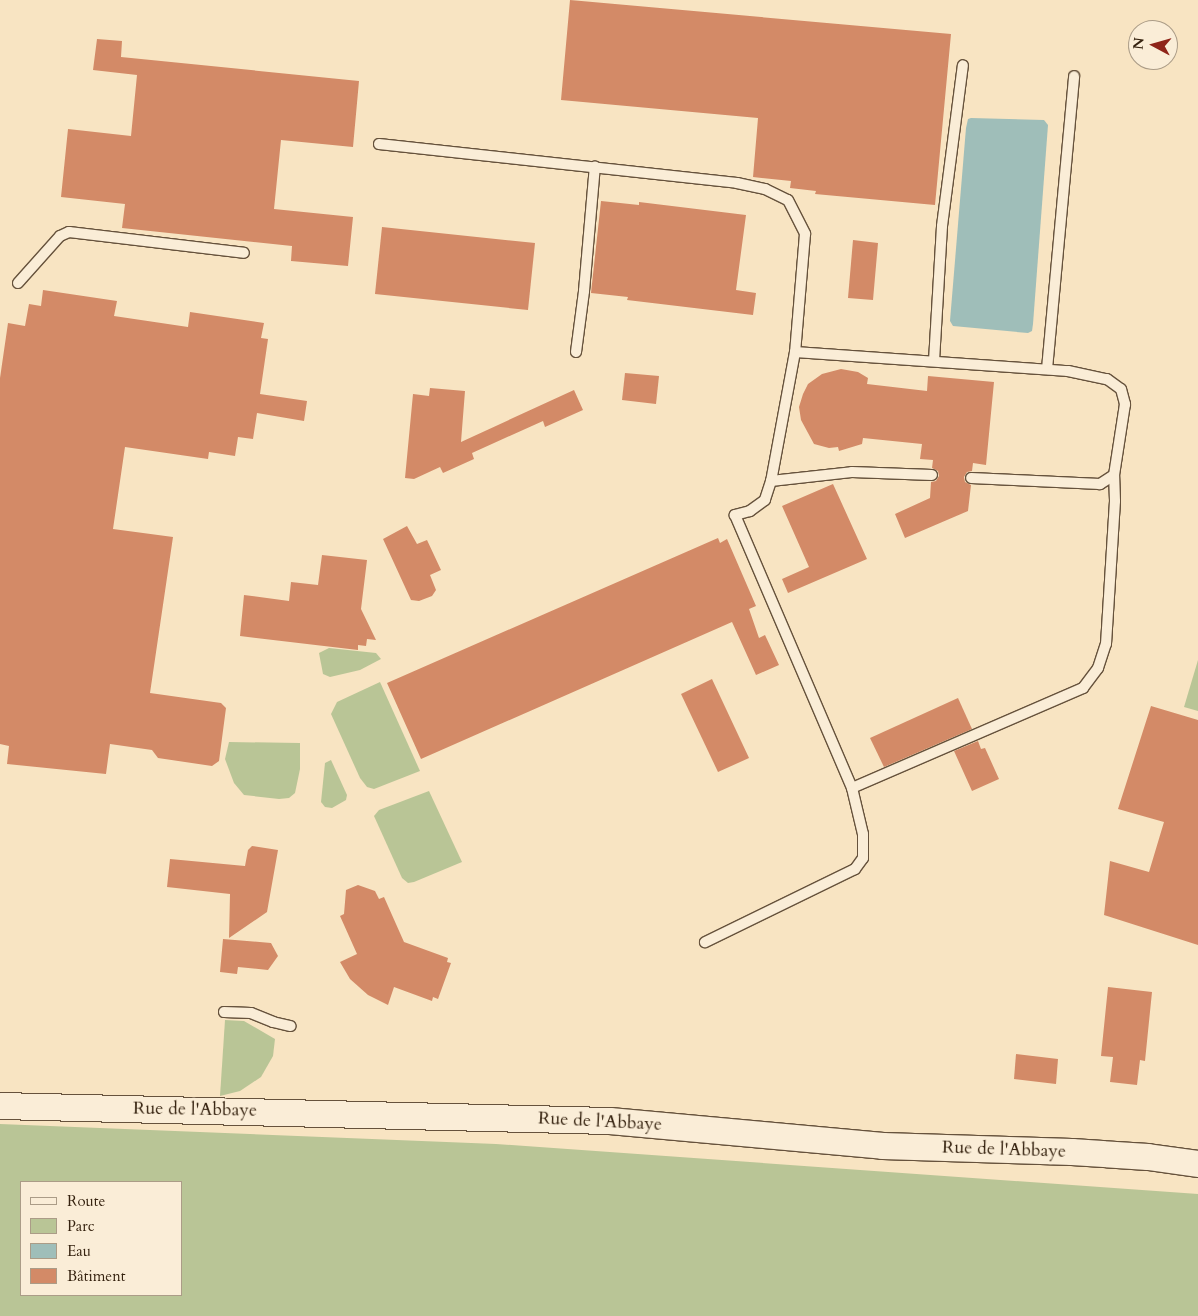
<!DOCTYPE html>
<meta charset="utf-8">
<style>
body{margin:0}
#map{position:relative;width:1198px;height:1316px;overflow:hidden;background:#f8e4c2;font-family:Cardo,serif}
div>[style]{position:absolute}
.green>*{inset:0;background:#b9c596}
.water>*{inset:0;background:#9fbeb9}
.building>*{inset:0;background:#d38a67}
.roads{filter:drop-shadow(1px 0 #66523c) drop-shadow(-1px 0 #66523c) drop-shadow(0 1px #66523c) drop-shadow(0 -1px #66523c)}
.service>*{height:10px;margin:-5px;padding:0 5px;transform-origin:5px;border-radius:5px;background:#faedd7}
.tertiary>*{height:26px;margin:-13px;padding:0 13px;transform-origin:13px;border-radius:13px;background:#faedd7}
span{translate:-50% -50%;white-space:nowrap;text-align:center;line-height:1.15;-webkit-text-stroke:5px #faedd7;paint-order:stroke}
.street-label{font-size:18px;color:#35220f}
.legend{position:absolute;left:20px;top:1181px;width:162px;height:115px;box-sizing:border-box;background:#faedd7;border:1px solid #ab9c87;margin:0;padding:6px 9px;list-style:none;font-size:15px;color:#35220f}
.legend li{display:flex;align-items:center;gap:10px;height:25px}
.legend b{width:25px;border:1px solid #ab9c87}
.north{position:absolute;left:1128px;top:20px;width:50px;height:50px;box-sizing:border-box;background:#faedd7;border:1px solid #ab9c87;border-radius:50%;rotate:276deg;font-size:14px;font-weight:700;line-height:20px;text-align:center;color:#35220f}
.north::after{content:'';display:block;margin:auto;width:18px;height:22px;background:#8f2418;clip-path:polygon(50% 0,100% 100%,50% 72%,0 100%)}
</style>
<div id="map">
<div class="green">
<i style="clip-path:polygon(329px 648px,376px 653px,381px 659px,360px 670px,330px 677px,323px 674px,319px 653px)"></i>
<i style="clip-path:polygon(1198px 660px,1198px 711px,1184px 707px)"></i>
<i style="clip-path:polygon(380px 682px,420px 771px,374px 789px,367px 787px,360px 778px,331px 714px,337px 702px)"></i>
<i style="clip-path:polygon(229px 742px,300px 743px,300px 769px,295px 793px,289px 798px,279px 799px,244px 795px,234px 783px,225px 759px)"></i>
<i style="clip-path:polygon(331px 760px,347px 795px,346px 800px,332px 808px,325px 807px,321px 802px,325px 763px)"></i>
<i style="clip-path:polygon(429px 791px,462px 862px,414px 882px,408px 883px,402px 878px,374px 816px,379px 810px)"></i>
<i style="clip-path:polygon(225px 1020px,244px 1021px,275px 1039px,273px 1056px,261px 1077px,240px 1091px,220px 1096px)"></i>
<i style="clip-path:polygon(evenodd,0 1124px,496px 1144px,1198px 1194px,1198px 1316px,0 1316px,0 1124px,21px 1182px,181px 1182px,181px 1295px,21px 1295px,21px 1182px)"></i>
</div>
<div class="water">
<i style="clip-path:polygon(971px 118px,1044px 120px,1048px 125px,1033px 324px,1032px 331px,1028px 333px,953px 326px,950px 321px,966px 128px,968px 119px)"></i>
</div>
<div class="building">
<i style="clip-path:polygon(570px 0,951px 34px,935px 205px,815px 194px,816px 191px,790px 188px,791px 181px,753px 177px,758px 118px,561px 100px)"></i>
<i style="clip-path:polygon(97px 39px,122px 41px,121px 57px,359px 81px,353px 147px,281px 140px,274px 209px,353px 217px,348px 266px,291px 261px,292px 246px,122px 228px,125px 204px,61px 197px,68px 129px,131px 136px,137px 75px,93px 70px)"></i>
<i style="clip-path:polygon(601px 201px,639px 205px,639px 202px,746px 215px,736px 290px,756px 293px,753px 315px,627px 300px,628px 297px,591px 293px)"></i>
<i style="clip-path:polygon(382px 227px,535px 243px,528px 310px,375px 294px)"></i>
<i style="clip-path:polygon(853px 240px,878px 243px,873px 300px,848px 298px)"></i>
<i style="clip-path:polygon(43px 290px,117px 301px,114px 316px,188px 327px,190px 312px,264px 323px,261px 338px,268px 339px,260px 394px,307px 401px,304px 421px,257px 413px,253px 439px,238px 437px,235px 456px,209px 452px,208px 459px,125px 447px,113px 529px,173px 537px,150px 693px,221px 703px,226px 708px,219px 761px,212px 766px,158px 758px,152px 750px,110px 744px,106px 774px,7px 764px,9px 746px,0 744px,0 378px,8px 323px,25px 326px,29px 304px,41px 306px)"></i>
<i style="clip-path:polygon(841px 369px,858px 372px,868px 378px,867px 384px,927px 391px,928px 376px,994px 382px,986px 465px,973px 463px,972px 471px,967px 472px,964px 477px,965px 482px,971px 485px,968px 511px,905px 538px,895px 514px,930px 498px,931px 482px,936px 481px,939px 476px,938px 471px,932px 468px,933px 460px,920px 459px,922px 444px,863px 438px,862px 444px,839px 451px,838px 447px,829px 448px,814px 444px,801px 420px,799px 407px,803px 394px,808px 384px,822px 374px)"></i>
<i style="clip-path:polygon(625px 373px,659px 376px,656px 404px,622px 400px)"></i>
<i style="clip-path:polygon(430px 388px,465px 391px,461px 442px,574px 390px,583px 410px,545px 427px,543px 421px,472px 453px,474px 459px,443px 473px,440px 467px,414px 479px,405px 478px,413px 394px,429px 396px)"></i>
<i style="clip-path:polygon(833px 484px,867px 559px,788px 593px,782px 579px,809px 567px,782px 506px)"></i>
<i style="clip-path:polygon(407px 526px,417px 544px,427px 540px,441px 570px,430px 575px,436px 590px,432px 596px,419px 601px,411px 600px,383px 539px)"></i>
<i style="clip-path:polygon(718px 538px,720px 543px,727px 539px,756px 606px,749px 609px,759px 638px,765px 635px,779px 665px,756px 675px,732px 622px,421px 759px,387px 683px)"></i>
<i style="clip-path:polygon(322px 555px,367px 560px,361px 609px,376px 640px,367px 639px,366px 646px,358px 645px,358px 650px,240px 636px,244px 595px,289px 601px,291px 582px,318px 585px)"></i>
<i style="clip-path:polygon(712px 679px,749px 758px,718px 772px,681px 694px)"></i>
<i style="clip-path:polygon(958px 698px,972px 729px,884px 767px,870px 738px)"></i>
<i style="clip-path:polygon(1151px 706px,1198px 720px,1198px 945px,1104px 915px,1110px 861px,1149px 872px,1164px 822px,1118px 809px)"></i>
<i style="clip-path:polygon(978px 741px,981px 749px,985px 748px,999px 779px,972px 791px,954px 751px)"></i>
<i style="clip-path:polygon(252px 846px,278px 850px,267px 912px,229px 938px,230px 894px,167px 887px,170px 859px,245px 866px,248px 850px)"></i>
<i style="clip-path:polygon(358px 885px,375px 891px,379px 899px,384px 897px,404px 942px,448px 958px,447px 962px,451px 963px,438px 999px,433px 997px,432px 1001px,394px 987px,388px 1005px,368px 995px,350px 979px,340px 962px,357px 954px,340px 916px,344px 914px,346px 890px)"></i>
<i style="clip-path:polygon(223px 939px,271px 943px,278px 956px,268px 970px,238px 967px,237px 974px,220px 972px)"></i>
<i style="clip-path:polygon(1108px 987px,1152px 992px,1145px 1061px,1140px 1060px,1137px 1085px,1110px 1082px,1113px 1057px,1101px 1056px)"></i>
<i style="clip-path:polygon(1016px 1054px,1058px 1059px,1056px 1084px,1014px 1079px)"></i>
</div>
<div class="roads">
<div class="service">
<i style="left:379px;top:144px;width:360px;rotate:6.2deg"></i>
<i style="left:737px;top:183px;width:29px;rotate:12deg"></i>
<i style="left:765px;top:189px;width:25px;rotate:26deg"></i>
<i style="left:788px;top:200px;width:38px;rotate:63deg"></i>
<i style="left:805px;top:234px;width:118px;rotate:94.8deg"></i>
<i style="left:795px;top:352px;width:131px;rotate:100.5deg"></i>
<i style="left:771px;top:481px;width:20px;rotate:108deg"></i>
<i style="left:765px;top:500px;width:19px;rotate:144deg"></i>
<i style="left:750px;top:511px;width:16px;rotate:165deg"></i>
<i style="left:735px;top:515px;width:297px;rotate:66.8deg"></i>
<i style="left:852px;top:788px;width:47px;rotate:76.6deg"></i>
<i style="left:863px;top:834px;width:24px;rotate:90deg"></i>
<i style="left:863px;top:858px;width:14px;rotate:126deg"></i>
<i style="left:855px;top:869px;width:167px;rotate:154deg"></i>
<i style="left:18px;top:283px;width:63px;rotate:-48.2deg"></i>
<i style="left:60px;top:236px;width:10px;rotate:-24deg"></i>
<i style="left:69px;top:232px;width:176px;rotate:6.8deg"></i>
<i style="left:576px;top:352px;width:62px;rotate:-82.5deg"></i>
<i style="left:584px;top:291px;width:125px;rotate:-85deg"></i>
<i style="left:795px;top:352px;width:274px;rotate:4deg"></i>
<i style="left:1068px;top:371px;width:40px;rotate:12deg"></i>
<i style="left:1107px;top:379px;width:17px;rotate:36deg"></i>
<i style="left:1121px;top:389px;width:16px;rotate:75deg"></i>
<i style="left:1125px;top:404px;width:72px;rotate:98.8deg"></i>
<i style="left:1114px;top:475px;width:17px;rotate:147deg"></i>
<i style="left:1100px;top:484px;width:129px;rotate:-177.3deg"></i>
<i style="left:934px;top:361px;width:135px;rotate:-86.6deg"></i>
<i style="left:942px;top:226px;width:162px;rotate:-82.6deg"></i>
<i style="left:1047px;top:369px;width:294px;rotate:-84.7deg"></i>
<i style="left:771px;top:481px;width:81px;rotate:-6.3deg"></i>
<i style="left:852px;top:472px;width:80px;rotate:2.1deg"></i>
<i style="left:852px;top:788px;width:252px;rotate:-23.4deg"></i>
<i style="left:1083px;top:688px;width:25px;rotate:-53deg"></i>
<i style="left:1098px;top:668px;width:25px;rotate:-72deg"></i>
<i style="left:1106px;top:644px;width:143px;rotate:-86.4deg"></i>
<i style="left:1115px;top:501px;width:26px;rotate:-92deg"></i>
<i style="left:224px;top:1012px;width:27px;rotate:2deg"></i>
<i style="left:251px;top:1013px;width:24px;rotate:22deg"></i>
<i style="left:273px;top:1022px;width:18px;rotate:13deg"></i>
</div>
<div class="tertiary">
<i style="left:0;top:1106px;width:610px;rotate:1.41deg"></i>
<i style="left:610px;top:1121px;width:274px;rotate:5.2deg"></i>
<i style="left:883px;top:1146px;width:189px;rotate:1.8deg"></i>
<i style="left:1072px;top:1152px;width:76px;rotate:3.8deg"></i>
<i style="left:1148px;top:1157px;width:50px;rotate:8deg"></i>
</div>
</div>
<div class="street-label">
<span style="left:195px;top:1110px;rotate:1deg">Rue de l'Abbaye</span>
<span style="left:600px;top:1122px;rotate:3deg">Rue de l'Abbaye</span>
<span style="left:1004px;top:1150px;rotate:2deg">Rue de l'Abbaye</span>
</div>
<ul class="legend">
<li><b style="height:6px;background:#faedd7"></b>Route</li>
<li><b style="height:14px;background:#b9c596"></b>Parc</li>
<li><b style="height:14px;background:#9fbeb9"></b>Eau</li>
<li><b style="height:14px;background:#d38a67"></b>Bâtiment</li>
</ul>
<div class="north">N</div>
</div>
